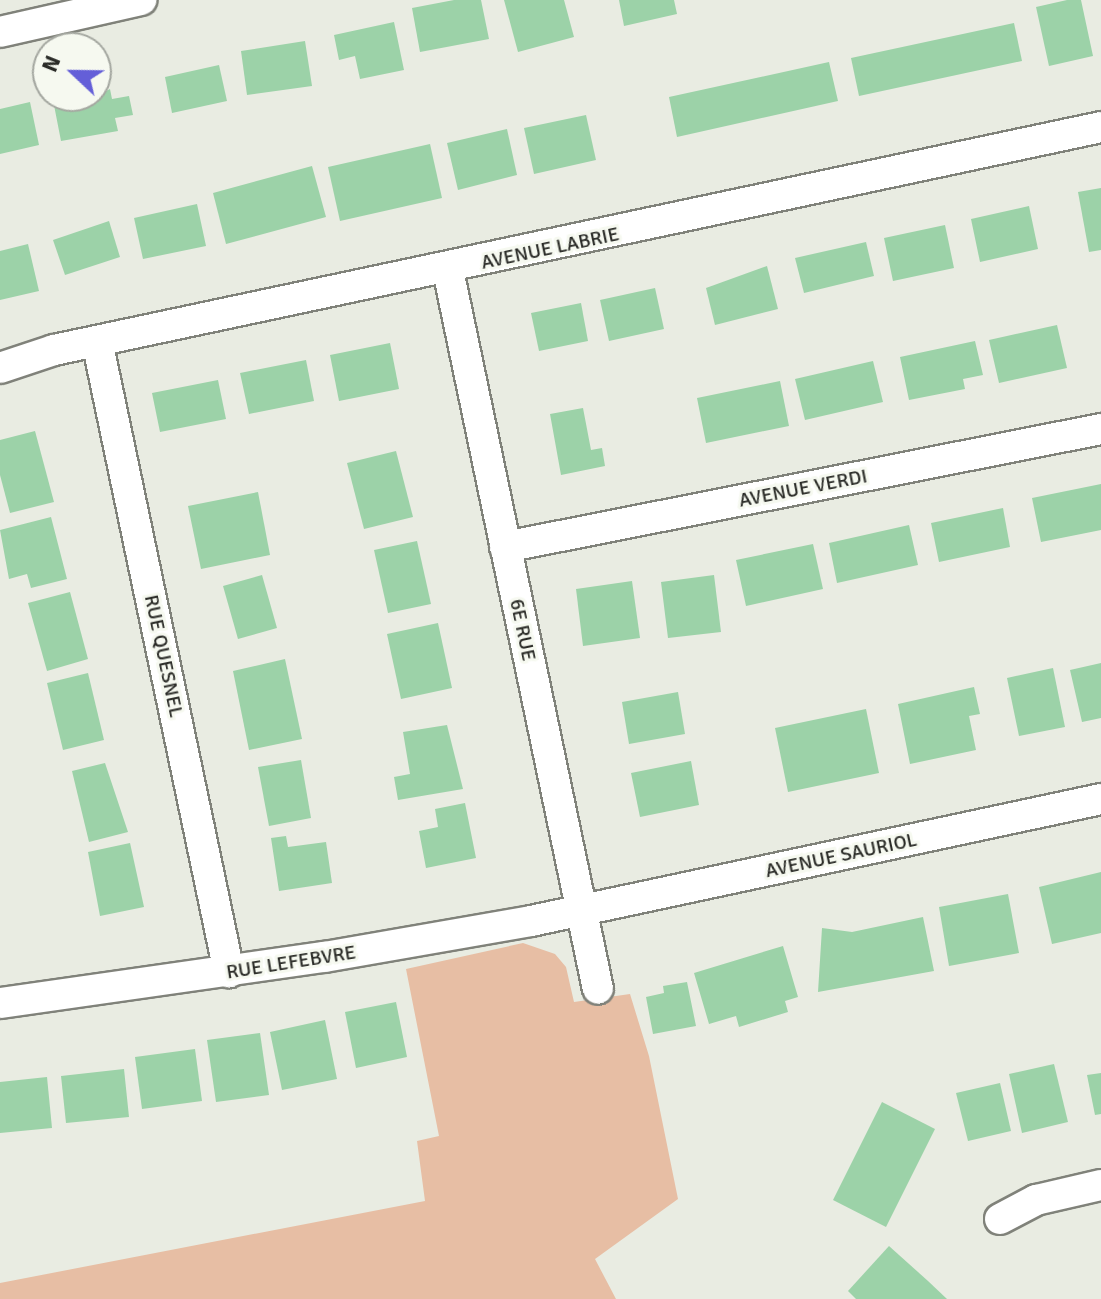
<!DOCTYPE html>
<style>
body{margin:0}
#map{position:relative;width:1101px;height:1299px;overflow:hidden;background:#e9ece2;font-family:Signika,sans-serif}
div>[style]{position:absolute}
.green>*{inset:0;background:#e7bea4}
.building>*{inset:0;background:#9cd2a8}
.roads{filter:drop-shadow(2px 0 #80827a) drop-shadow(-2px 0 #80827a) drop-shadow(0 2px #80827a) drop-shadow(0 -2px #80827a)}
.minor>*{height:30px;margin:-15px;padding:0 15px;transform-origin:15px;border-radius:15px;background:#fff}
span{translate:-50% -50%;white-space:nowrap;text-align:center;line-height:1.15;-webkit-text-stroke:6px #f6f9f0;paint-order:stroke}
.street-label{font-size:20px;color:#2a2b27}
.north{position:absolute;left:32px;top:32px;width:80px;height:80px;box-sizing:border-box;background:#f6f9f0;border:2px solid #a4a7a0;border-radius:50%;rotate:292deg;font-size:22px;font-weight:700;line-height:32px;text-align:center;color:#2a2b27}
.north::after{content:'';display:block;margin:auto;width:28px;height:36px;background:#645fd8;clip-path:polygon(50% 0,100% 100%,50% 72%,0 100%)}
</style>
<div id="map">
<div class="green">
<i style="clip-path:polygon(523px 943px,555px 954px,566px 967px,574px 1002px,630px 994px,649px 1056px,678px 1199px,595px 1259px,616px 1299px,0 1299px,0 1283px,425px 1201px,417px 1141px,439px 1136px,406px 969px)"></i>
</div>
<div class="building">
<i style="clip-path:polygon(454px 0,481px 0,489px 39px,420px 52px,412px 8px)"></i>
<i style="clip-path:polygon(504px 0,564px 0,574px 37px,518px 52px)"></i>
<i style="clip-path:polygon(619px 0,674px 0,677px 14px,624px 26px)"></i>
<i style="clip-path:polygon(1067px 0,1081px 0,1093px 56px,1049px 66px,1036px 7px)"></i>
<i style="clip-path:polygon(394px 22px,404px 70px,360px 79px,355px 56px,339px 60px,334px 35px)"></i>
<i style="clip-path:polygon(1014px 23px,1022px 61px,859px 96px,851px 58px)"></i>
<i style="clip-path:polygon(305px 41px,312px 86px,247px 95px,241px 51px)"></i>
<i style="clip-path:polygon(829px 62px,838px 101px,677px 137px,669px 97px)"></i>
<i style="clip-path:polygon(219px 65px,227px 101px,172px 113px,165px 77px)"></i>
<i style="clip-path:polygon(110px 89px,112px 99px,129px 96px,133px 115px,115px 118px,118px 131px,61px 141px,53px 100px,96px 96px)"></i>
<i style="clip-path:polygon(30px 102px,39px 145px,0 154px,0 109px)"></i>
<i style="clip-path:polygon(586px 115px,596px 160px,534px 174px,524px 128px)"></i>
<i style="clip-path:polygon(507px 129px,517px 175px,458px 190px,447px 143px)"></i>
<i style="clip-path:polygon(430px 144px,442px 198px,340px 221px,328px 167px)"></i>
<i style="clip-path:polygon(312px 166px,326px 217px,226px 244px,213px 193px)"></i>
<i style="clip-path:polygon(1101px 188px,1101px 250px,1089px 252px,1078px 192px)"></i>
<i style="clip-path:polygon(197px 204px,206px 246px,143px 259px,134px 218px)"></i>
<i style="clip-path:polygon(1029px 206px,1038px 249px,980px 262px,971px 219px)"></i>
<i style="clip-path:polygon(109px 221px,120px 257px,65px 275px,53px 240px)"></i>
<i style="clip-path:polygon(945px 225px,954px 268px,893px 281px,884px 238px)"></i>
<i style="clip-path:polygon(866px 242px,874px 276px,804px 293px,795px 258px)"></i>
<i style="clip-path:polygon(28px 244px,39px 291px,0 300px,0 251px)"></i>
<i style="clip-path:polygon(767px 266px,778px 309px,715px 325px,706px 288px)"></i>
<i style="clip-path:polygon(655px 288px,664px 329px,609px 341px,600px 300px)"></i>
<i style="clip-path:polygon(581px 303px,588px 341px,539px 351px,531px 313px)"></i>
<i style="clip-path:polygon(1057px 325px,1067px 368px,999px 383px,989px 340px)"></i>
<i style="clip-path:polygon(975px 341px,983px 375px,963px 379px,965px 389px,909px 400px,900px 357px)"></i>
<i style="clip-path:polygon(390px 343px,399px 389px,339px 401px,330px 355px)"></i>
<i style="clip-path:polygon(306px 360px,314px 401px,249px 414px,240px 373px)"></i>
<i style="clip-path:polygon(873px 361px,883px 402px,805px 420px,795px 379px)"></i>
<i style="clip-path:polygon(218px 380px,226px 419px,160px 432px,152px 393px)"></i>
<i style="clip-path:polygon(780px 381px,789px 426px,706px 443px,697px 398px)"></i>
<i style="clip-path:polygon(583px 408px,591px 450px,602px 448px,605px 466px,561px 475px,550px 414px)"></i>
<i style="clip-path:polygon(35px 431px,54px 502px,10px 513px,0 475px,0 440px)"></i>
<i style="clip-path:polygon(396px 451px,413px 517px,364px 529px,347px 463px)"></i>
<i style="clip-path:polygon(1101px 484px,1101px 530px,1041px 542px,1032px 498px)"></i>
<i style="clip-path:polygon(258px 492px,270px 555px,201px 569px,188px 506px)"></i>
<i style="clip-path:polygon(1003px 508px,1010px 547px,939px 562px,931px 523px)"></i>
<i style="clip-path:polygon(51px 517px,67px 579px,31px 588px,27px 574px,9px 579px,0 530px)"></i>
<i style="clip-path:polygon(909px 525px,918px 565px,837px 583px,829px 543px)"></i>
<i style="clip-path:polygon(417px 541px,431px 604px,388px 613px,374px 550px)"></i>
<i style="clip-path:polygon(813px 544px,823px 589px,746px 606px,736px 560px)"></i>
<i style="clip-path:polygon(262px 575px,277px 628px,238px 639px,223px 586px)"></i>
<i style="clip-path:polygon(714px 575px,721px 632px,668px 638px,661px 582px)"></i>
<i style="clip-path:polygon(632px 581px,640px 638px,583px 646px,576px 589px)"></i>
<i style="clip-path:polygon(70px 592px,88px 659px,47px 671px,28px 603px)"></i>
<i style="clip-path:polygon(438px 623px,452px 688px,401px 699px,387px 634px)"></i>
<i style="clip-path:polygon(285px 659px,302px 739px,249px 750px,233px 671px)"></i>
<i style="clip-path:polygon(1101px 663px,1101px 718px,1082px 722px,1070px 670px)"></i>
<i style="clip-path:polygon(1053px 668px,1065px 727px,1019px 736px,1007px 678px)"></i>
<i style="clip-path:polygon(88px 673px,104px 740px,63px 750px,47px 683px)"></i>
<i style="clip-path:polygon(974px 687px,980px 714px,969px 716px,976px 750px,910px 764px,898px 704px)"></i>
<i style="clip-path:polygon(678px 692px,685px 734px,629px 744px,622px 702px)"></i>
<i style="clip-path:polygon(866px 709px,879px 773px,788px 792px,775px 728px)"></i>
<i style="clip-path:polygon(447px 725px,463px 789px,398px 800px,394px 777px,410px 774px,403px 732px)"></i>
<i style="clip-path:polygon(301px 760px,311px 818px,269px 826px,258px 767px)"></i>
<i style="clip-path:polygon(691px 761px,699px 805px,640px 817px,631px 773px)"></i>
<i style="clip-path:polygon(105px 763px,128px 832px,89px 842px,72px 771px)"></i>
<i style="clip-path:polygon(465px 803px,476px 858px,426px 868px,419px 831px,438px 827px,435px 809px)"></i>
<i style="clip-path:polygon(286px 836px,288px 847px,326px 842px,332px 883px,279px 891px,271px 838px)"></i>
<i style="clip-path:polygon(130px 843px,144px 907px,100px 916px,88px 852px)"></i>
<i style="clip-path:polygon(1101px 872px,1101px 933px,1052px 944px,1039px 887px)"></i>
<i style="clip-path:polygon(1008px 894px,1019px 953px,949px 966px,939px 907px)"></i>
<i style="clip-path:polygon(923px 917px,934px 971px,818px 992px,822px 928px,852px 932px)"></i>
<i style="clip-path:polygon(783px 946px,798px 997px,785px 1001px,788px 1012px,739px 1027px,736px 1016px,709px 1024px,694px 973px)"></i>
<i style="clip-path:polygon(687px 982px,696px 1026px,653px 1034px,646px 997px,664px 993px,663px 986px)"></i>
<i style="clip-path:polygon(396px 1002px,407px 1057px,356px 1068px,345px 1012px)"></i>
<i style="clip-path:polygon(325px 1020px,337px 1079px,282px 1090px,270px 1032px)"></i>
<i style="clip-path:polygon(260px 1033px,269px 1095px,216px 1102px,207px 1040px)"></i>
<i style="clip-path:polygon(195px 1049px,202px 1101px,142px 1109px,135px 1057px)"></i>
<i style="clip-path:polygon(1054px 1064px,1068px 1122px,1022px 1133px,1009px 1074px)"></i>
<i style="clip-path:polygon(124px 1069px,129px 1117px,66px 1123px,61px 1076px)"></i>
<i style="clip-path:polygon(1101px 1073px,1101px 1114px,1095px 1115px,1087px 1075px)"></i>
<i style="clip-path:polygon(47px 1077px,52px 1128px,0 1133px,0 1082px)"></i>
<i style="clip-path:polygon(1000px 1083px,1011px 1131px,968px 1141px,956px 1093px)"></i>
<i style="clip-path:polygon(882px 1102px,935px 1129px,886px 1227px,833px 1200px)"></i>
<i style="clip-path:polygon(889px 1246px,928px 1281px,947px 1299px,856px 1299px,848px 1291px)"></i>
</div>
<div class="roads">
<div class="minor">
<i style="left:0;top:32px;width:145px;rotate:-12.8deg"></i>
<i style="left:448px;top:270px;width:734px;rotate:78.22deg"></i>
<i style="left:97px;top:341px;width:645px;rotate:78.18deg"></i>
<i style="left:0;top:368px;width:57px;rotate:-18.4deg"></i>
<i style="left:54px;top:350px;width:1070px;rotate:-12.02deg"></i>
<i style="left:505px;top:547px;width:608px;rotate:-11.2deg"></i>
<i style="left:0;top:1003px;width:328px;rotate:-8.1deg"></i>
<i style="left:325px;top:957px;width:209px;rotate:-9.9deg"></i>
<i style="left:531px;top:921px;width:583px;rotate:-12.08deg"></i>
<i style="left:1000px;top:1219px;width:41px;rotate:-27.8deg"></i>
<i style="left:1036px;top:1200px;width:67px;rotate:-13deg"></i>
</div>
</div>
<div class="street-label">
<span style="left:550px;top:248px;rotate:-12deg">AVENUE LABRIE</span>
<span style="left:803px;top:488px;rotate:-11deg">AVENUE VERDI</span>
<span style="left:523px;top:630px;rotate:78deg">6E RUE</span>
<span style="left:164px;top:656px;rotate:78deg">RUE QUESNEL</span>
<span style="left:841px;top:855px;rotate:-12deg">AVENUE SAURIOL</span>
<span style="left:291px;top:962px;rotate:-9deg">RUE LEFEBVRE</span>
</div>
<div class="north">N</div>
</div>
